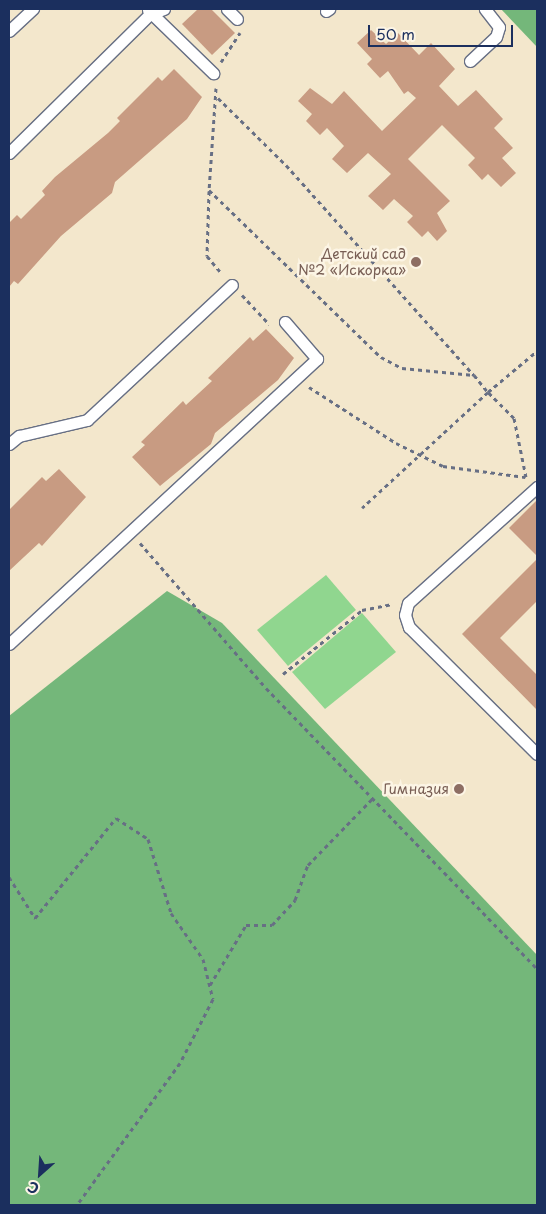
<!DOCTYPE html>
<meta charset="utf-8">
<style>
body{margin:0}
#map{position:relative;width:546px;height:1214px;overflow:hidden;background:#f3e7cc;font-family:"Playpen Sans",sans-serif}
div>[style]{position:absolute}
.green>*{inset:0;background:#90d68f}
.forest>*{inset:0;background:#74b77a}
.building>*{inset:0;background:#c89b82}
.path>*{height:3px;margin-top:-1.5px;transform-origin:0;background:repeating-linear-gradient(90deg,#676f84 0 4px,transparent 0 8px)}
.roads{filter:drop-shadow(1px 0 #676f84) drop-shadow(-1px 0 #676f84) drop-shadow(0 1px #676f84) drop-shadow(0 -1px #676f84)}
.service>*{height:11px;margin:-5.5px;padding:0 5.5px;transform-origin:5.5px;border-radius:5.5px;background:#fff}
.dots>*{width:14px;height:14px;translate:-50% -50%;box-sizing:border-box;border:2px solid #fcf5e5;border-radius:50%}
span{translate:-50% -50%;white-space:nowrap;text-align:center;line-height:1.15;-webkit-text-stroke:5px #fcf5e5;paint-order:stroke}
.education-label{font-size:14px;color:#785e54}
.right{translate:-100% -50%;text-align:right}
.frame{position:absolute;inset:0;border:10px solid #1b2f5e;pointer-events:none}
.north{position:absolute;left:15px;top:1149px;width:50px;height:50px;-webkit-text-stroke:4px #fcf5e5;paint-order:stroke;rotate:206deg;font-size:14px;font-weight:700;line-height:20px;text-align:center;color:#1b2f5e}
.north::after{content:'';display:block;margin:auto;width:18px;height:22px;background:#1b2f5e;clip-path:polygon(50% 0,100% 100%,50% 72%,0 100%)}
.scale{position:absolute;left:368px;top:25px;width:145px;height:22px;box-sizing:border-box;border:2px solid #1b2f5e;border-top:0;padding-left:6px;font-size:15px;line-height:18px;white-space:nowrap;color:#1b2f5e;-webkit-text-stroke:4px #fcf5e5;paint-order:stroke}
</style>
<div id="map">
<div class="green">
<i style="clip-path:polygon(326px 575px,356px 610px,288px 666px,257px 630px)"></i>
<i style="clip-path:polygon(362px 613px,396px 652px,325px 709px,292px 672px)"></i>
</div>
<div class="forest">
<i style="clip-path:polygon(501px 9px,537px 9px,537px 47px)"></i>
<i style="clip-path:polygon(167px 591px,222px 623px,537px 955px,537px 1205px,9px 1205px,9px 716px)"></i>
</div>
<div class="building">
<i style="clip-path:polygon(198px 9px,211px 9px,235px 33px,212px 55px,182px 24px)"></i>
<i style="clip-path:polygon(371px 30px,386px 44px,398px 33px,419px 55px,431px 43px,455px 69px,439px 86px,458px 106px,476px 90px,503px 119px,494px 128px,513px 148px,502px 158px,516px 173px,501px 187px,488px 174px,482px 180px,468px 165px,475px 158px,442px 125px,408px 159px,450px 201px,437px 213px,447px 231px,437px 241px,428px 231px,422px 237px,407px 222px,413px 216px,394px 199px,383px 210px,368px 196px,391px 174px,368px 153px,347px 173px,332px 159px,344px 146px,327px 128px,320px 135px,306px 121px,312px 114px,298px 101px,310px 88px,332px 104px,344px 91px,382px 131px,416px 98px,408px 91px,404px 94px,388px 71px,380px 78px,367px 64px,372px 59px,357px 43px)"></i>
<i style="clip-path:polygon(174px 69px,202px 97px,187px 119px,115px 182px,112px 193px,61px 236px,18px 284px,14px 281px,9px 287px,9px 223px,17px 215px,21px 219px,45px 195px,42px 191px,55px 177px,108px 133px,120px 121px,117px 118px,158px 77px,162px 81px)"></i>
<i style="clip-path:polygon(266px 329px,294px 358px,278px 380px,215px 433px,211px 444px,160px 486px,132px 457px,145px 445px,141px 442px,183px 401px,186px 405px,212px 381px,208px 378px,250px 337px,253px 341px)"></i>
<i style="clip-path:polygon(59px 469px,86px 497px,42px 546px,39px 543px,9px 571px,9px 510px,42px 477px,46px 481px)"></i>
<i style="clip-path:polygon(537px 500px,537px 556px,509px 528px)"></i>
<i style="clip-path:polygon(537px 559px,537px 601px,500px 638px,537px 675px,537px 710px,462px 634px)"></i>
</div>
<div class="path">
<i style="left:221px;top:62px;width:35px;rotate:-57deg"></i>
<i style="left:216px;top:88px;width:102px;rotate:93.9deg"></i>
<i style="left:209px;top:190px;width:240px;rotate:44.2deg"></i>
<i style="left:381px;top:357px;width:24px;rotate:28deg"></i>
<i style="left:402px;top:368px;width:72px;rotate:5.6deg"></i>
<i style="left:474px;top:375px;width:22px;rotate:51deg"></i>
<i style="left:488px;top:392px;width:171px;rotate:137.4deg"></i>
<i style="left:218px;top:98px;width:95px;rotate:44.6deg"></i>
<i style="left:286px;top:165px;width:282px;rotate:48.2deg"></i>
<i style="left:209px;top:191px;width:65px;rotate:91.8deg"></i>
<i style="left:207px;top:256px;width:23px;rotate:50deg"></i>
<i style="left:242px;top:295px;width:40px;rotate:47deg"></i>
<i style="left:309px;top:387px;width:103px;rotate:32.8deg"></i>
<i style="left:396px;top:443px;width:52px;rotate:26.1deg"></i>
<i style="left:443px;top:466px;width:83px;rotate:7.6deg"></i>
<i style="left:526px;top:477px;width:60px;rotate:-101.5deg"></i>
<i style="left:514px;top:418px;width:37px;rotate:-135deg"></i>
<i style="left:488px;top:392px;width:64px;rotate:-39.9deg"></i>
<i style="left:140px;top:543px;width:192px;rotate:49deg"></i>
<i style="left:266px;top:688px;width:390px;rotate:46deg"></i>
<i style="left:283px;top:674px;width:102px;rotate:-39deg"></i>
<i style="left:362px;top:610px;width:31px;rotate:-11deg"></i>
<i style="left:9px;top:877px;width:49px;rotate:57.6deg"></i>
<i style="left:35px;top:918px;width:129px;rotate:-51deg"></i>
<i style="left:116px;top:818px;width:38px;rotate:33deg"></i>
<i style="left:148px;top:839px;width:77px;rotate:72.7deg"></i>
<i style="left:171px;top:913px;width:56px;rotate:55.2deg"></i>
<i style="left:203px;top:959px;width:41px;rotate:76deg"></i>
<i style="left:213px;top:999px;width:72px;rotate:117.3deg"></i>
<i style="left:180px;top:1063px;width:175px;rotate:126deg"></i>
<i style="left:210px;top:985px;width:70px;rotate:-59deg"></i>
<i style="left:246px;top:925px;width:26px"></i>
<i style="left:272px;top:925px;width:34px;rotate:-47deg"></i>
<i style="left:295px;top:900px;width:37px;rotate:-70deg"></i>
<i style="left:308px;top:865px;width:92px;rotate:-45.9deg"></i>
</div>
<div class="roads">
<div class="service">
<i style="left:227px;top:9px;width:14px;rotate:45deg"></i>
<i style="left:148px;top:10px;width:91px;rotate:44.1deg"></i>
<i style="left:326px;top:11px;width:4px;rotate:-34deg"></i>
<i style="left:9px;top:31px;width:33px;rotate:-43deg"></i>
<i style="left:470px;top:61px;width:35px;rotate:-43deg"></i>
<i style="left:496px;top:37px;width:10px;rotate:-73deg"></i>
<i style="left:499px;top:27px;width:23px;rotate:-128deg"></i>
<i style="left:9px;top:153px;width:197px;rotate:-44.6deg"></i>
<i style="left:149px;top:15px;width:16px;rotate:-22deg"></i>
<i style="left:9px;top:444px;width:13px;rotate:-39deg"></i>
<i style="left:19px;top:436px;width:70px;rotate:-13.2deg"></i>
<i style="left:87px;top:420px;width:198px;rotate:-43deg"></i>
<i style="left:537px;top:487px;width:173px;rotate:138deg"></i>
<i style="left:408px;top:603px;width:12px;rotate:104deg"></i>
<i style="left:405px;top:615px;width:13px;rotate:72deg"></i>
<i style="left:409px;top:627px;width:180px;rotate:44.8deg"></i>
<i style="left:9px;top:644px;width:420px;rotate:-42.8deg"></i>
<i style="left:317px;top:359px;width:49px;rotate:-130.9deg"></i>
</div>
</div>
<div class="dots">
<i style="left:416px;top:262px;background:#8d6e63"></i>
<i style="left:459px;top:789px;background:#8d6e63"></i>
</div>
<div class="education-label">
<span class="right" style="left:406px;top:262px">Детcкий сад<br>№2 «Искорка»</span>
<span class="right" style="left:449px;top:789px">Гимназия</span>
</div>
<div class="frame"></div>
<div class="north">С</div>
<div class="scale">50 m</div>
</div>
